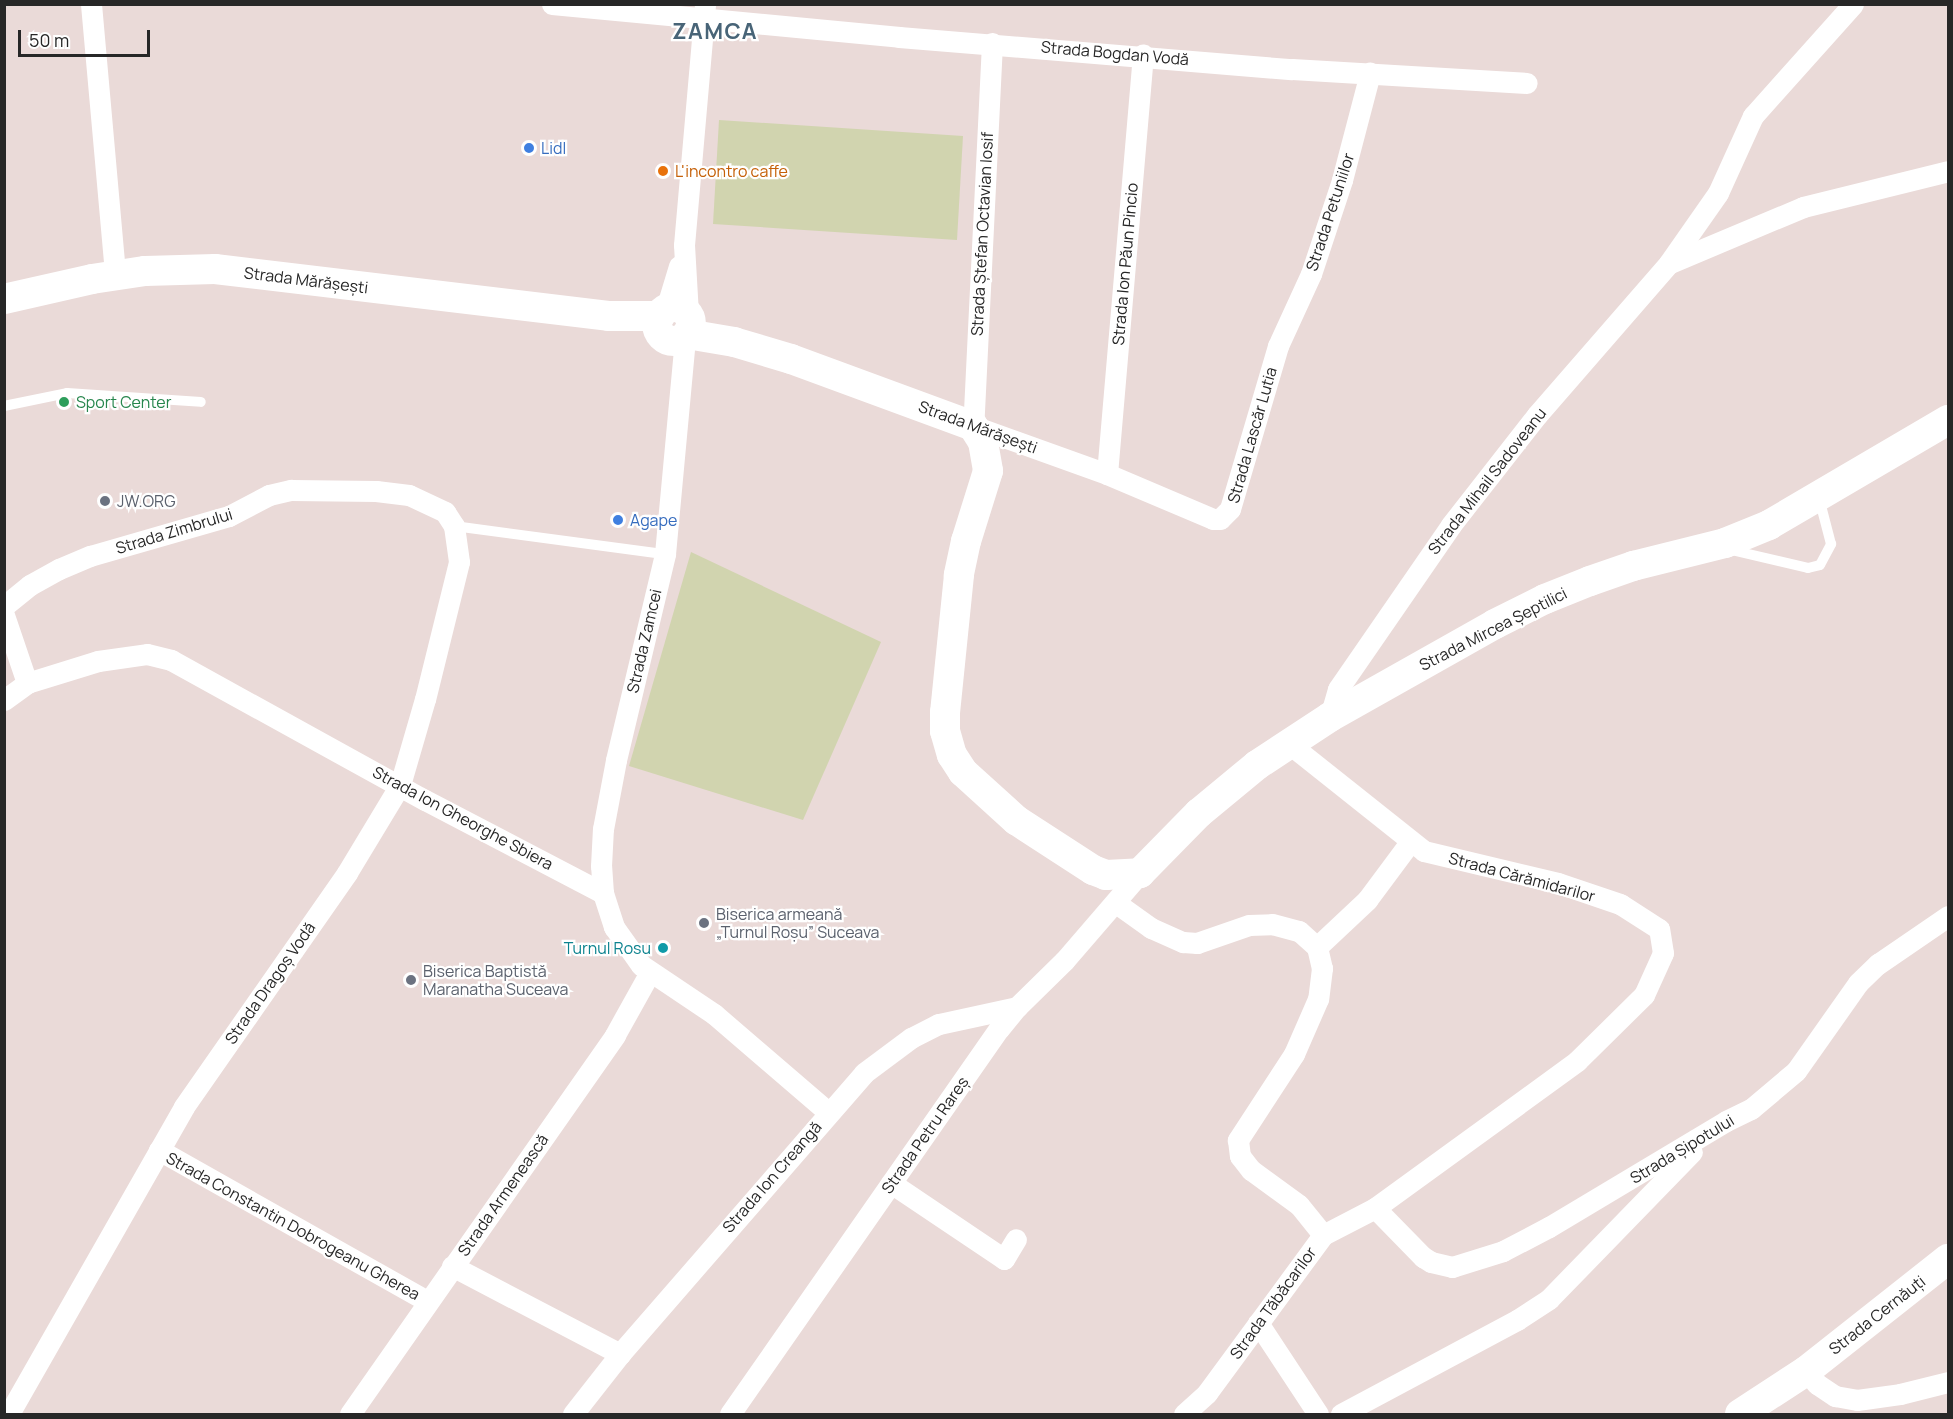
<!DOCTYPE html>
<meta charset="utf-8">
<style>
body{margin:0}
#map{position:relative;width:1953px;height:1419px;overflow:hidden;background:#eadad8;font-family:Manrope,sans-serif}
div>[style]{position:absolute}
.cemetery>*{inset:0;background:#d1d4af}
.lane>*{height:10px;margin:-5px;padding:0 5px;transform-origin:5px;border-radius:5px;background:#fff}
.street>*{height:21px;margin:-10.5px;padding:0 10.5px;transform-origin:10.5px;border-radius:10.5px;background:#fff}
.secondary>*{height:30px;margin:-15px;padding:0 15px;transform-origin:15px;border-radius:15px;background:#fff}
.secondary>.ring{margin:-15px;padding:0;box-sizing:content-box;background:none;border:30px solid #fff;border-radius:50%}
.dots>*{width:16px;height:16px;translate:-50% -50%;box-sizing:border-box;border:3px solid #fff;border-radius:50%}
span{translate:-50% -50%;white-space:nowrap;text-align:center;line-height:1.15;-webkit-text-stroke:4.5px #fff;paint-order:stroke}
.street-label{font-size:16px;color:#272727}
.shop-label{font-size:16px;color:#366cbe}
.left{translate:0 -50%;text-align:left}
.food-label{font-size:16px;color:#c56008}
.leisure-label{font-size:16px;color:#27864d}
.worship-label{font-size:16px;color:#5b616d}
.culture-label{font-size:16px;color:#0d838f}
.right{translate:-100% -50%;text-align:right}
.district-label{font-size:22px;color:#486477;font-weight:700;letter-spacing:1.5px}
.frame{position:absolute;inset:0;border:6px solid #272727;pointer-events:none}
.scale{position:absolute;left:18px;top:30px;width:132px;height:27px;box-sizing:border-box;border:3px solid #272727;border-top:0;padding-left:8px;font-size:18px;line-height:21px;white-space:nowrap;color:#272727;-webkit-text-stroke:4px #fff;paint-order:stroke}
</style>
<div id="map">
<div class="cemetery">
<i style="clip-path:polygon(719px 120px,963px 136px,957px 240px,713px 224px)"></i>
<i style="clip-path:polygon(691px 552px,881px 642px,803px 820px,629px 766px)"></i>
</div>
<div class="lane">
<i style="left:4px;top:406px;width:64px;rotate:-11.7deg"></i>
<i style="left:67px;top:393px;width:134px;rotate:3.8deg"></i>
<i style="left:454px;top:526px;width:213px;rotate:7.6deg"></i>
<i style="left:1727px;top:549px;width:83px;rotate:13.2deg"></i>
<i style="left:1808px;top:568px;width:12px;rotate:-14deg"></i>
<i style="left:1820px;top:565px;width:24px;rotate:-62deg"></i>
<i style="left:1831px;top:544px;width:48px;rotate:-104.6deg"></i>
</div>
<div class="street">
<i style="left:91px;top:4px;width:272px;rotate:84.9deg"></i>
<i style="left:552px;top:4px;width:349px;rotate:5.4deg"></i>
<i style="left:899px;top:37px;width:394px;rotate:4.7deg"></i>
<i style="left:1292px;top:69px;width:235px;rotate:3.4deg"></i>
<i style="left:992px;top:43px;width:383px;rotate:92.8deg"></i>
<i style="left:973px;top:426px;width:142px;rotate:19.7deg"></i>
<i style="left:1107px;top:474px;width:115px;rotate:23deg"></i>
<i style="left:1213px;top:519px;width:7px"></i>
<i style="left:1220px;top:519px;width:14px;rotate:-45deg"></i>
<i style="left:1230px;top:509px;width:170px;rotate:-73.6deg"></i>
<i style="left:1278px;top:346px;width:79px;rotate:-65.4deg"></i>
<i style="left:1311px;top:274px;width:99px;rotate:-71.7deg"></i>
<i style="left:1342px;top:180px;width:111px;rotate:-75.3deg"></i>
<i style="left:1670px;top:263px;width:144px;rotate:-22.8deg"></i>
<i style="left:1803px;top:207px;width:149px;rotate:-13.9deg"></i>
<i style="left:666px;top:309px;width:45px;rotate:-73.2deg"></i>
<i style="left:688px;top:314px;width:69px;rotate:-93.3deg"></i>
<i style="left:684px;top:245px;width:242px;rotate:-85deg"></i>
<i style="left:1107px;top:474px;width:421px;rotate:-85.1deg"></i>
<i style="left:4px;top:606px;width:33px;rotate:-39deg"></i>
<i style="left:30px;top:585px;width:33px;rotate:-29deg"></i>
<i style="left:59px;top:569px;width:34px;rotate:-23deg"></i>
<i style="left:90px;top:556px;width:145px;rotate:-16.1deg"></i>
<i style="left:229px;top:516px;width:45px;rotate:-27.7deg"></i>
<i style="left:269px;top:495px;width:23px;rotate:-13deg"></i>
<i style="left:291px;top:490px;width:85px;rotate:0.7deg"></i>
<i style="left:376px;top:491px;width:33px;rotate:7deg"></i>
<i style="left:409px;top:495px;width:40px;rotate:25deg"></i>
<i style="left:445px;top:512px;width:17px;rotate:57deg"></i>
<i style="left:454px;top:526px;width:36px;rotate:82deg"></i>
<i style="left:459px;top:562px;width:141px;rotate:103.9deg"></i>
<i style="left:425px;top:699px;width:90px;rotate:106.2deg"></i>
<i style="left:400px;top:785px;width:103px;rotate:121.1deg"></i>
<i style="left:347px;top:873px;width:285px;rotate:124.9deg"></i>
<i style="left:184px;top:1107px;width:353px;rotate:119.7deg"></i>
<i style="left:4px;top:615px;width:72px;rotate:71.3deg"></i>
<i style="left:4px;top:700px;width:29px;rotate:-36deg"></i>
<i style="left:27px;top:683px;width:74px;rotate:-17.2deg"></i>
<i style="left:98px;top:661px;width:49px;rotate:-8.1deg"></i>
<i style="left:147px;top:654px;width:25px;rotate:14deg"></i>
<i style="left:171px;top:660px;width:290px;rotate:28.9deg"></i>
<i style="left:425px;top:800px;width:201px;rotate:27.6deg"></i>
<i style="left:603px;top:893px;width:36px;rotate:72deg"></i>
<i style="left:614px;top:927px;width:47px;rotate:54.6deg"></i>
<i style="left:641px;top:965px;width:88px;rotate:33.9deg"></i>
<i style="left:714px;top:1014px;width:150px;rotate:40.7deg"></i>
<i style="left:1330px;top:717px;width:29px;rotate:-74deg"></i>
<i style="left:1338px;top:689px;width:199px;rotate:-55.4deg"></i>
<i style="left:1451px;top:525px;width:140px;rotate:-52deg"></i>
<i style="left:1537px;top:415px;width:201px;rotate:-49deg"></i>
<i style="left:1669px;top:263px;width:85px;rotate:-55deg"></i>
<i style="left:1718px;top:193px;width:85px;rotate:-65.6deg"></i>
<i style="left:1753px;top:116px;width:150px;rotate:-48.2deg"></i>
<i style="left:603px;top:893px;width:27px;rotate:-94deg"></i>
<i style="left:601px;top:866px;width:37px;rotate:-87deg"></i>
<i style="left:603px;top:829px;width:70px;rotate:-79.3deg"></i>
<i style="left:616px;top:760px;width:212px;rotate:-76.6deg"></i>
<i style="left:665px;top:554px;width:218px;rotate:-84.7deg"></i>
<i style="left:1116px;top:903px;width:43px;rotate:35.5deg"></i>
<i style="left:1151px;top:928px;width:35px;rotate:24deg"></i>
<i style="left:1183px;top:942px;width:14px;rotate:4deg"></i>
<i style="left:1197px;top:943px;width:55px;rotate:-19.1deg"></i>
<i style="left:1249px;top:925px;width:23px;rotate:-2deg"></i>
<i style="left:1272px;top:924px;width:28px;rotate:15deg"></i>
<i style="left:1299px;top:931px;width:24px;rotate:42deg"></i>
<i style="left:1317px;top:947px;width:22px;rotate:77deg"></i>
<i style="left:1322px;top:968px;width:31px;rotate:97deg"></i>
<i style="left:1318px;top:999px;width:60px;rotate:113.6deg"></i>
<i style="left:1294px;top:1054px;width:103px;rotate:123.1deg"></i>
<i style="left:1238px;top:1140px;width:16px;rotate:83deg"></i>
<i style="left:1240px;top:1156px;width:18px;rotate:52deg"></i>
<i style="left:1251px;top:1170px;width:59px;rotate:36.1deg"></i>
<i style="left:1299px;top:1205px;width:38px;rotate:51deg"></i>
<i style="left:1317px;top:947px;width:69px;rotate:-43.2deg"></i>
<i style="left:1367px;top:900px;width:72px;rotate:-53.4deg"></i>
<i style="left:159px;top:1150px;width:308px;rotate:29.4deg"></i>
<i style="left:891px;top:1183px;width:136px;rotate:33.9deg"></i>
<i style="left:1004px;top:1259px;width:23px;rotate:-59deg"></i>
<i style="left:1375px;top:1208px;width:69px;rotate:45.6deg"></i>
<i style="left:1423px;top:1257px;width:9px;rotate:32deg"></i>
<i style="left:1431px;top:1262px;width:22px;rotate:13deg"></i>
<i style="left:1452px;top:1267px;width:53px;rotate:-17.4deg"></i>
<i style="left:1503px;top:1251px;width:52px;rotate:-27.6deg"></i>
<i style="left:1549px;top:1227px;width:206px;rotate:-30.9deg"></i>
<i style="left:1726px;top:1121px;width:28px;rotate:-26deg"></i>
<i style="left:1751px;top:1109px;width:59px;rotate:-40.2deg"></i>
<i style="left:1796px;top:1071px;width:108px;rotate:-54.8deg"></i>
<i style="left:1858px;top:983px;width:28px;rotate:-44deg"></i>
<i style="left:1878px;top:964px;width:85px;rotate:-34.4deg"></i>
<i style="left:452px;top:1266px;width:190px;rotate:27.6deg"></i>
<i style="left:1258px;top:1323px;width:109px;rotate:56.6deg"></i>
<i style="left:1806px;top:1371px;width:17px;rotate:50deg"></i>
<i style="left:1817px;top:1384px;width:22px;rotate:34deg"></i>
<i style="left:1835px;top:1396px;width:22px;rotate:10deg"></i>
<i style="left:1857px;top:1400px;width:43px;rotate:-7.9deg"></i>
<i style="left:1900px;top:1394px;width:49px;rotate:-14deg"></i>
<i style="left:350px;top:1414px;width:462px;rotate:-55deg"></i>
<i style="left:615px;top:1035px;width:72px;rotate:-60.9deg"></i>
<i style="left:573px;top:1414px;width:76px;rotate:-51.9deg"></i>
<i style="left:620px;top:1354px;width:372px;rotate:-49deg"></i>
<i style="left:864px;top:1073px;width:59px;rotate:-36.7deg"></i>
<i style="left:911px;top:1038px;width:31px;rotate:-27deg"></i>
<i style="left:939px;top:1024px;width:80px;rotate:-12.3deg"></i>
<i style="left:730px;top:1414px;width:470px;rotate:-55.1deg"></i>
<i style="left:999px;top:1029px;width:28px;rotate:-51deg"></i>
<i style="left:1017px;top:1007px;width:66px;rotate:-44.4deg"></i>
<i style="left:1064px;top:961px;width:116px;rotate:-49.2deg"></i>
<i style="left:1184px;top:1414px;width:31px;rotate:-42deg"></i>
<i style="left:1207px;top:1393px;width:196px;rotate:-53.7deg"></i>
<i style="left:1323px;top:1235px;width:59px;rotate:-27.4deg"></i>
<i style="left:1375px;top:1208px;width:250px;rotate:-36deg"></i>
<i style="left:1577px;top:1061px;width:94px;rotate:-44.6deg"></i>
<i style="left:1644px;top:995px;width:46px;rotate:-65.7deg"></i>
<i style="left:1663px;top:953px;width:24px;rotate:-99deg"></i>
<i style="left:1659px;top:929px;width:46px;rotate:-147.3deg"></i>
<i style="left:1620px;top:904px;width:65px;rotate:-161.3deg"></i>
<i style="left:1558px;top:883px;width:138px;rotate:-166.6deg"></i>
<i style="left:1424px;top:851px;width:174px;rotate:-141.5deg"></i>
<i style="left:1341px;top:1414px;width:200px;rotate:-28.1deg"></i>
<i style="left:1517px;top:1320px;width:38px;rotate:-33deg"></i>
<i style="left:1549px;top:1299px;width:205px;rotate:-45.8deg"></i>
</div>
<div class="secondary">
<i style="left:4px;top:299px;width:90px;rotate:-12.8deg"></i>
<i style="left:92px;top:279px;width:54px;rotate:-8.6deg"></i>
<i style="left:145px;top:271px;width:70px;rotate:-1.6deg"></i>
<i style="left:215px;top:269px;width:396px;rotate:6.8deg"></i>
<i style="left:608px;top:316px;width:52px"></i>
<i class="ring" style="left:657px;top:307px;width:4px;height:4px"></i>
<i style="left:687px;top:334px;width:48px;rotate:9.7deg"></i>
<i style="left:734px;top:342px;width:59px;rotate:16.6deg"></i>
<i style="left:791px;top:359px;width:194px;rotate:20.2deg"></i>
<i style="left:973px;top:426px;width:19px;rotate:58deg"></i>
<i style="left:983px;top:442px;width:29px;rotate:80deg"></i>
<i style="left:988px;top:471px;width:73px;rotate:107.4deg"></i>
<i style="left:966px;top:541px;width:35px;rotate:102deg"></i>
<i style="left:959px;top:575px;width:138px;rotate:95.8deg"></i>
<i style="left:945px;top:712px;width:19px;rotate:90deg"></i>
<i style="left:945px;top:731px;width:25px;rotate:74deg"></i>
<i style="left:952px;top:755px;width:20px;rotate:57deg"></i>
<i style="left:963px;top:772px;width:72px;rotate:42.2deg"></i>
<i style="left:1016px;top:820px;width:92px;rotate:33deg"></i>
<i style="left:1093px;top:870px;width:14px;rotate:21deg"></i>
<i style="left:1106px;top:875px;width:34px;rotate:-3deg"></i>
<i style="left:1140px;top:873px;width:84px;rotate:-45.5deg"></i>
<i style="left:1199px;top:813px;width:75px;rotate:-39.6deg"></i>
<i style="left:1257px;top:765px;width:87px;rotate:-33.3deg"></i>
<i style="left:1330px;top:717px;width:189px;rotate:-29.4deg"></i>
<i style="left:1495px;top:624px;width:56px;rotate:-26.6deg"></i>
<i style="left:1545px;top:599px;width:48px;rotate:-21.8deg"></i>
<i style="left:1590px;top:581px;width:46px;rotate:-19.2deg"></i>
<i style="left:1633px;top:566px;width:95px;rotate:-14deg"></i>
<i style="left:1725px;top:543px;width:48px;rotate:-22.2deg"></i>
<i style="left:1769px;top:525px;width:208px;rotate:-30.4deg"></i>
<i style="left:1740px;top:1414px;width:79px;rotate:-33.1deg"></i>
<i style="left:1806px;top:1371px;width:181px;rotate:-38.3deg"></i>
</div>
<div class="dots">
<i style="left:529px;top:148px;background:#3f7fe0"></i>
<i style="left:663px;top:171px;background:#e8710a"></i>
<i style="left:64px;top:402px;background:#2e9e5b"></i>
<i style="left:105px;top:501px;background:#6b7280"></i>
<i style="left:618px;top:520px;background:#3f7fe0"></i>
<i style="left:704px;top:923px;background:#6b7280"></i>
<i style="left:663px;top:948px;background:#0f9aa8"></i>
<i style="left:411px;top:980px;background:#6b7280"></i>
</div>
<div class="street-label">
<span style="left:1115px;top:53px;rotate:5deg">Strada Bogdan Vodă</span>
<span style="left:1330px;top:212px;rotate:-72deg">Strada Petuniilor</span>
<span style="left:982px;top:234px;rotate:-87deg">Strada Ștefan Octavian Iosif</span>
<span style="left:1125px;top:264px;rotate:-85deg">Strada Ion Păun Pincio</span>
<span style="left:306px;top:280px;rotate:7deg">Strada Mărășești</span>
<span style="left:978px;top:427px;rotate:20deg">Strada Mărășești</span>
<span style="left:1252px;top:435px;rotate:-74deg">Strada Lascăr Lutia</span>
<span style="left:1487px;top:481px;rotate:-52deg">Strada Mihail Sadoveanu</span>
<span style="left:174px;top:531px;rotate:-17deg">Strada Zimbrului</span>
<span style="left:1493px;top:629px;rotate:-27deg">Strada Mircea Șeptilici</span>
<span style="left:644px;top:641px;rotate:-77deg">Strada Zamcei</span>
<span style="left:463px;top:818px;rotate:28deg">Strada Ion Gheorghe Sbiera</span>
<span style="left:1522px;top:877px;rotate:15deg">Strada Cărămidarilor</span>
<span style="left:270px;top:983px;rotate:-55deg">Strada Dragoș Vodă</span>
<span style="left:925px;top:1135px;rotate:-55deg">Strada Petru Rareș</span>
<span style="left:1682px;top:1149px;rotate:-31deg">Strada Șipotului</span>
<span style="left:772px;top:1177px;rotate:-49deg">Strada Ion Creangă</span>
<span style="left:503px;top:1195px;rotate:-55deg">Strada Armenească</span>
<span style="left:293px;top:1226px;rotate:29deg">Strada Constantin Dobrogeanu Gherea</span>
<span style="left:1273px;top:1303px;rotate:-54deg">Strada Tăbăcarilor</span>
<span style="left:1877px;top:1315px;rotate:-38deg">Strada Cernăuți</span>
</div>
<div class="shop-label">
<span class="left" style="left:541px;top:148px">Lidl</span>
<span class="left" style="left:630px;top:520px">Agape</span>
</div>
<div class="food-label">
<span class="left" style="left:675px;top:171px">L'incontro caffe</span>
</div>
<div class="leisure-label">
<span class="left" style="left:76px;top:402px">Sport Center</span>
</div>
<div class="worship-label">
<span class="left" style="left:117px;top:501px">JW.ORG</span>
<span class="left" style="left:716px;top:923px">Biserica armeană<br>„Turnul Roșu” Suceava</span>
<span class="left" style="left:423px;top:980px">Biserica Baptistă<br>Maranatha Suceava</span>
</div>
<div class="culture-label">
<span class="right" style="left:651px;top:948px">Turnul Rosu</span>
</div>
<div class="district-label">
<span style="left:715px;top:32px">ZAMCA</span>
</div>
<div class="frame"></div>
<div class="scale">50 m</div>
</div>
